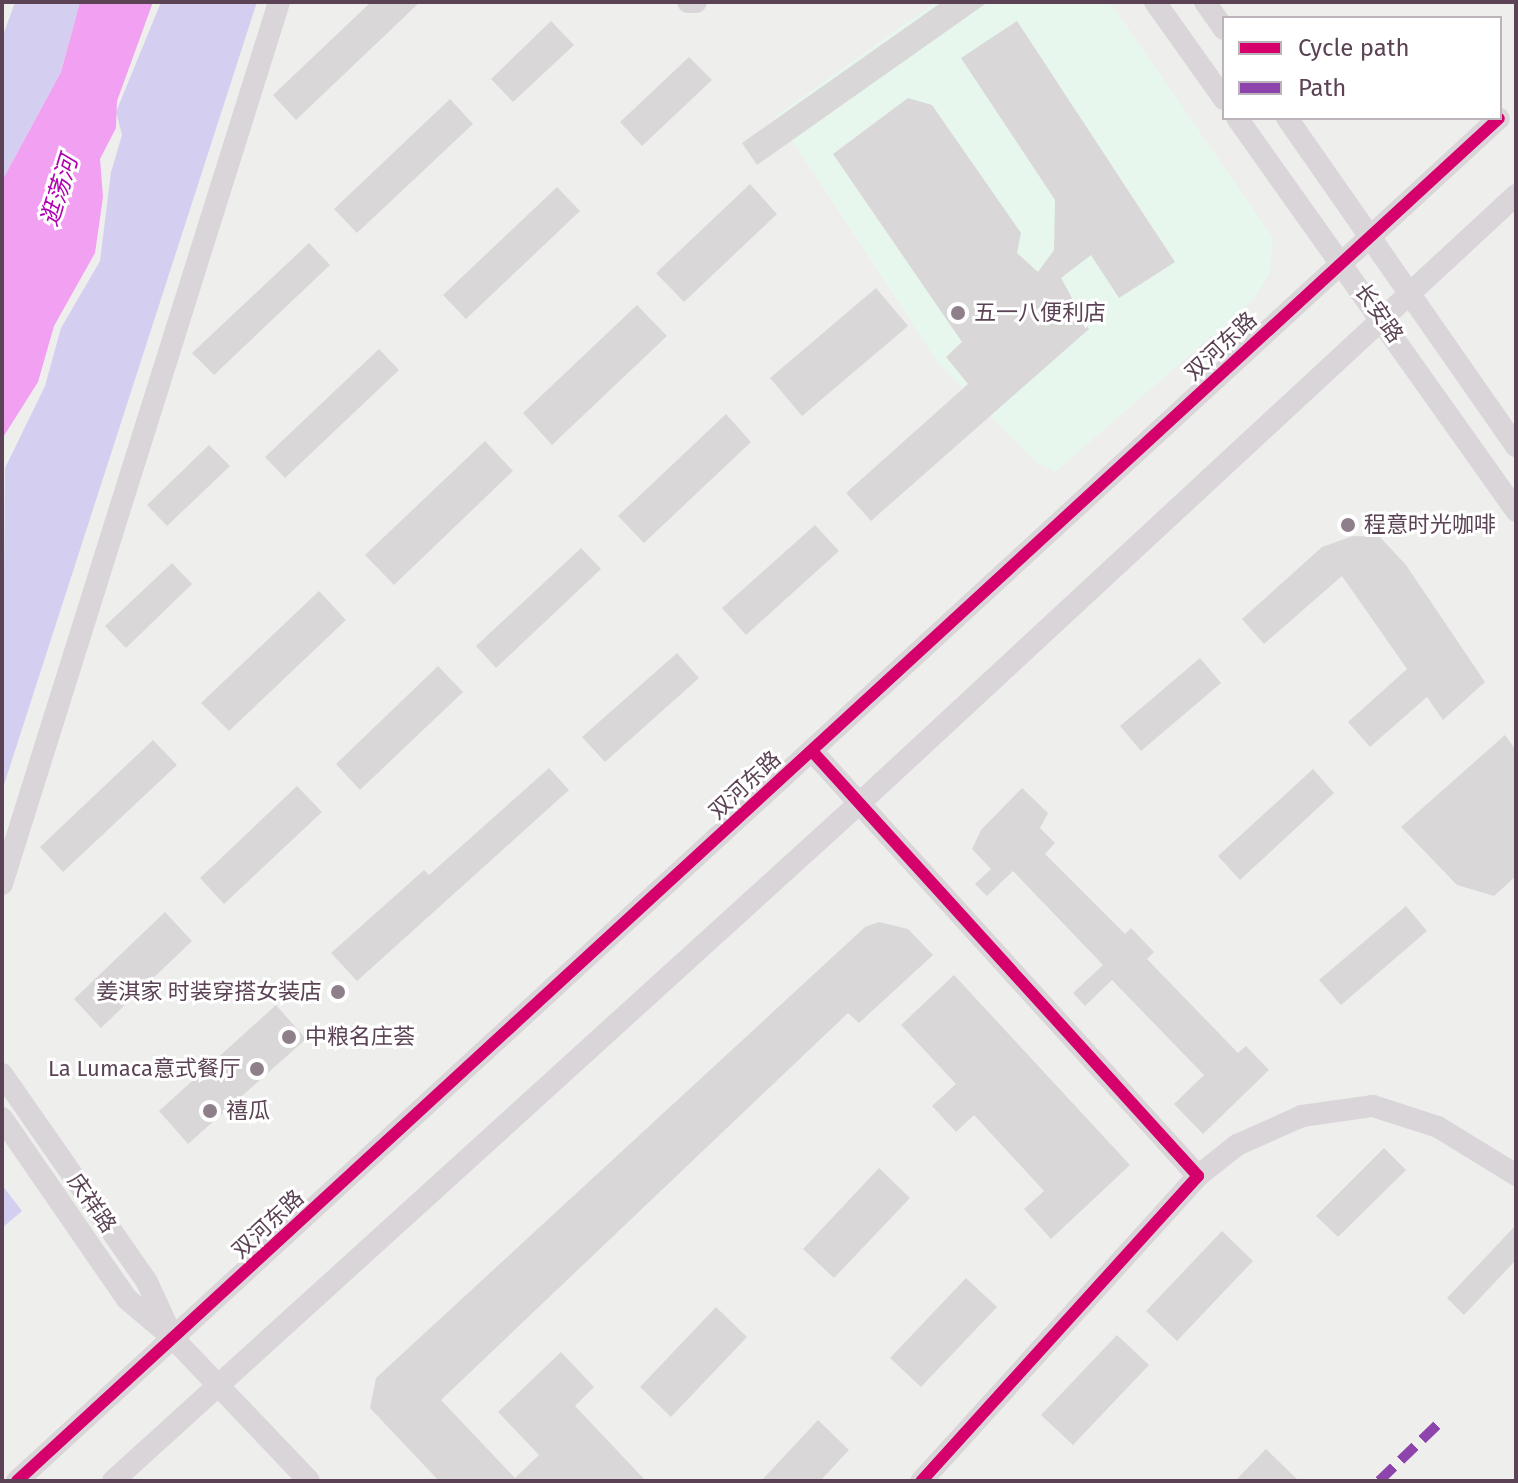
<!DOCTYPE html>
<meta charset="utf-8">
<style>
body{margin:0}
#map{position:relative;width:1518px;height:1483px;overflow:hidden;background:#eeefed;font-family:"Fira Sans","Noto Sans SC",sans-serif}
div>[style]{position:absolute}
.commercial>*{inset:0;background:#e7f7ee}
.green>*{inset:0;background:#d4cff0}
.water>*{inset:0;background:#f1a0f2}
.building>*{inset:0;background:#dad7d8}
.minor>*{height:22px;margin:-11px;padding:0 11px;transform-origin:11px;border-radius:11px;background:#dad5d9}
.quiet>*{height:10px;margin-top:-5px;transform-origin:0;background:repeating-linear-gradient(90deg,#8e44ad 0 20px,transparent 0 30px)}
.cycleway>*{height:12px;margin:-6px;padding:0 6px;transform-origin:6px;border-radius:6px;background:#d6006c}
.dots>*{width:22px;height:22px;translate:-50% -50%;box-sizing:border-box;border:4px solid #fff;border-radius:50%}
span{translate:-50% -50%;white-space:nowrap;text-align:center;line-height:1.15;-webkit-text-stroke:6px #fff;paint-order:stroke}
.poi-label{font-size:22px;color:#5b4355}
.left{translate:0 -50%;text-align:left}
.right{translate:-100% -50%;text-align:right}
.street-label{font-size:22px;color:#5b4355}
.water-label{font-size:24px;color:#b000b1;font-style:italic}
.frame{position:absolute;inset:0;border:4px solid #5b4355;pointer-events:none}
.legend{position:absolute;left:1222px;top:16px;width:280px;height:104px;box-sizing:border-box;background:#fff;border:2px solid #bdb4bb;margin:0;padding:10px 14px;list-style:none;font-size:24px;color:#5b4355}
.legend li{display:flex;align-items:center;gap:16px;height:40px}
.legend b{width:40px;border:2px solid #bdb4bb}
</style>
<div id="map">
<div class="commercial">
<i style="clip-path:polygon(936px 2px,1110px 2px,1273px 238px,1270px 272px,1254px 299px,1055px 472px,1037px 463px,939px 364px,776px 116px)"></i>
</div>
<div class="green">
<i style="clip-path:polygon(15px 2px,80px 2px,61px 72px,2px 181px,2px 38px)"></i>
<i style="clip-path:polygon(161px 2px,257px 2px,2px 791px,5px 468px,45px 386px,61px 328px,100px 261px,111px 172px,122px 135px,116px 112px)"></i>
<i style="clip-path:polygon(2px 1185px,22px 1211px,2px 1228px)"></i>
</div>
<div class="water">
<i style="clip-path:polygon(80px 2px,153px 2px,117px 101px,116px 128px,100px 159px,103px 197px,95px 253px,54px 326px,38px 382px,2px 439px,2px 181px,61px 72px)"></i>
</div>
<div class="building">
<i style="clip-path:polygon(371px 2px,420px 2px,296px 120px,273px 95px)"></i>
<i style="clip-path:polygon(942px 2px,988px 2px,757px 165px,742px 143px)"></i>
<i style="clip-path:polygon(551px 21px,574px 45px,513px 102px,491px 79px)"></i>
<i style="clip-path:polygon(1017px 21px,1175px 262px,1119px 298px,1091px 255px,1061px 278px,1089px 329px,871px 521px,846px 493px,968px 384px,946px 357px,962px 342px,833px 154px,908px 98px,932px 105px,1021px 233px,1017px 253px,1038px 272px,1054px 250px,1055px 200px,961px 58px)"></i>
<i style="clip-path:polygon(689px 57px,712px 80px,642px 146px,620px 122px)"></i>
<i style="clip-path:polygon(450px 99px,473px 124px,357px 233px,334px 209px)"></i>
<i style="clip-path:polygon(750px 184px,777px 214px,684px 302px,656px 273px)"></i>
<i style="clip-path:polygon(557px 187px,580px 211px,466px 319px,443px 295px)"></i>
<i style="clip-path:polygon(309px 243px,330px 265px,214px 375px,192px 353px)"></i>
<i style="clip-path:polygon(876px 288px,908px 326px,802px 416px,770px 378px)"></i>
<i style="clip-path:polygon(637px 305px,667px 336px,552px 445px,523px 413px)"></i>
<i style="clip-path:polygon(379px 349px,399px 370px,285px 478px,265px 457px)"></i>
<i style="clip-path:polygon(726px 414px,751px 442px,644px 543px,618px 516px)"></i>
<i style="clip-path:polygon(485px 441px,513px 471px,394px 585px,365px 555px)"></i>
<i style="clip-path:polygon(209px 445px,230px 466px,167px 526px,147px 505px)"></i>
<i style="clip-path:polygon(815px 525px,839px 551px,746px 635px,722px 608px)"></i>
<i style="clip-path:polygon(1353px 536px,1380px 537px,1406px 565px,1485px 682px,1443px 720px,1427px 697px,1370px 747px,1348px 722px,1407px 669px,1342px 576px,1264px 644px,1242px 619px,1322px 547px)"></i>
<i style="clip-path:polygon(581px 548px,601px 569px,496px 668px,476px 646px)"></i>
<i style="clip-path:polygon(172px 563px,192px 584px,126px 648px,105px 626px)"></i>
<i style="clip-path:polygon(319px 591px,346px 620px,229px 731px,201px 703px)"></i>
<i style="clip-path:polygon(677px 653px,699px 678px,605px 762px,582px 737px)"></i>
<i style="clip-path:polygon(1200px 658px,1221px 683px,1141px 751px,1120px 726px)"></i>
<i style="clip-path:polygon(438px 666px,463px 692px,360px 790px,336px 764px)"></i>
<i style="clip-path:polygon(1505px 735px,1516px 750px,1516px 876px,1494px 896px,1457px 885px,1401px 827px)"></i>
<i style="clip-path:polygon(153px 740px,177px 765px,63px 872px,40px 847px)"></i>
<i style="clip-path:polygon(549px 768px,569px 790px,357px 981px,331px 953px,424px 870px,429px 875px)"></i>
<i style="clip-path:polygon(1313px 769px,1334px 793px,1240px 880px,1218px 856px)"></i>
<i style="clip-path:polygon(297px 786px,322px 812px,224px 904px,200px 878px)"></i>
<i style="clip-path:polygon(1022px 788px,1048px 813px,1040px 828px,1055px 843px,1045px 854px,1125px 934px,1131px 928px,1154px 952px,1147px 959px,1238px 1053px,1246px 1046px,1269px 1070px,1203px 1134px,1174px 1104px,1204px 1075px,1112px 980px,1085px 1006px,1073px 993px,1103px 965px,1013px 871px,987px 896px,975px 884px,991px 869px,972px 849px,981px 830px)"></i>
<i style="clip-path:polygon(1406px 906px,1427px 931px,1341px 1005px,1319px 980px)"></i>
<i style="clip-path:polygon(165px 912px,192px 941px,101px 1028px,74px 999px)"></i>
<i style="clip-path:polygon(879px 922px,908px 929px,933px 955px,859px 1023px,848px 1013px,441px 1400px,515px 1478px,539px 1455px,498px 1412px,561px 1352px,594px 1387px,575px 1406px,646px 1481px,439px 1481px,370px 1408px,376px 1378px,865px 927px)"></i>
<i style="clip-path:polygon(954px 975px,1130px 1165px,1051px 1239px,1024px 1209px,1044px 1191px,974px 1115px,956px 1132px,932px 1106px,956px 1084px,901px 1025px)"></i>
<i style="clip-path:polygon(276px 1005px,306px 1039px,188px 1144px,159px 1111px)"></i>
<i style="clip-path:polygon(1384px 1148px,1406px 1170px,1338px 1237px,1316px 1216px)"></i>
<i style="clip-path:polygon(879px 1168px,910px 1198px,834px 1278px,803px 1249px)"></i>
<i style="clip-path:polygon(1516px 1225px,1516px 1260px,1464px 1315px,1447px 1298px)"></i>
<i style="clip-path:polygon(1222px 1231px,1253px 1261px,1177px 1341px,1146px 1311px)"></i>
<i style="clip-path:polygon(966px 1278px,997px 1307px,921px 1387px,890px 1358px)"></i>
<i style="clip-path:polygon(716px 1307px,747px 1337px,671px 1417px,640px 1387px)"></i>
<i style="clip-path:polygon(1117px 1335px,1149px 1365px,1073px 1445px,1041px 1415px)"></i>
<i style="clip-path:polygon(818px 1420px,849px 1450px,820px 1481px,761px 1481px)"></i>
<i style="clip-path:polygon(1266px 1449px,1299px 1481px,1235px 1481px)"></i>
</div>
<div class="minor">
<i style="left:688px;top:2px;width:8px"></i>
<i style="left:1155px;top:2px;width:119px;rotate:54.6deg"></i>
<i style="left:1205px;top:2px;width:33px;rotate:55deg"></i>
<i style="left:1237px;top:118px;width:482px;rotate:54.6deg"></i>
<i style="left:1287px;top:118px;width:400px;rotate:55.1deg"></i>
<i style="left:812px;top:751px;width:574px;rotate:47.75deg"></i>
<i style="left:1198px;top:1176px;width:412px;rotate:132.2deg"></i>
<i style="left:2px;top:884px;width:924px;rotate:-72.56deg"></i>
<i style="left:2px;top:1074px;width:254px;rotate:55.1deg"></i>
<i style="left:147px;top:1282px;width:53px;rotate:65.4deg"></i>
<i style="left:2px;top:1118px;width:220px;rotate:55.4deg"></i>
<i style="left:127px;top:1299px;width:60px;rotate:40.3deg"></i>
<i style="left:173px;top:1338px;width:197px;rotate:46.4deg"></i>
<i style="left:1198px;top:1176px;width:50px;rotate:-38.5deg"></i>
<i style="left:1237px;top:1145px;width:71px;rotate:-24deg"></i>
<i style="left:1302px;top:1116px;width:72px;rotate:-8deg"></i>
<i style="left:1373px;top:1106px;width:68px;rotate:17.9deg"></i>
<i style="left:1438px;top:1127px;width:92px;rotate:31.6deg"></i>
<i style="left:17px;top:1481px;width:2013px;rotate:-42.6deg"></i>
<i style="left:113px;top:1481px;width:1012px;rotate:-42.24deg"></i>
<i style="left:862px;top:801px;width:892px;rotate:-42.82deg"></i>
</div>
<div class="quiet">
<i style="left:1379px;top:1481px;width:82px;rotate:-44deg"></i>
</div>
<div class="cycleway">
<i style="left:812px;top:751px;width:574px;rotate:47.75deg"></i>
<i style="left:1198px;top:1176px;width:412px;rotate:132.2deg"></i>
<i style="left:17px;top:1481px;width:2013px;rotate:-42.6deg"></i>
</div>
<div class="dots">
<i style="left:958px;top:313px;background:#8e7f8a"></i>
<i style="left:1348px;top:525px;background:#8e7f8a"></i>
<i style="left:338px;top:992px;background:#8e7f8a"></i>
<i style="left:289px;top:1037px;background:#8e7f8a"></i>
<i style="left:257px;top:1069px;background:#8e7f8a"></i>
<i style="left:210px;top:1111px;background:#8e7f8a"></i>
</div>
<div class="poi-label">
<span class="left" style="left:974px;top:313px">五一八便利店</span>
<span class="left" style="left:1364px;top:525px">程意时光咖啡</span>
<span class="right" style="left:322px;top:992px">姜淇家 时装穿搭女装店</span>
<span class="left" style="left:305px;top:1037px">中粮名庄荟</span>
<span class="right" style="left:241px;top:1069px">La Lumaca意式餐厅</span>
<span class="left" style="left:226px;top:1111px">禧瓜</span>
</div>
<div class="street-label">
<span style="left:1379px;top:313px;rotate:55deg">长安路</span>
<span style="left:1221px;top:346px;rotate:-43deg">双河东路</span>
<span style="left:745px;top:785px;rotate:-43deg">双河东路</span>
<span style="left:92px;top:1203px;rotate:55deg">庆祥路</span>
<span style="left:268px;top:1224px;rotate:-43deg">双河东路</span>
</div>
<div class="water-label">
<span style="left:60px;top:191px;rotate:-73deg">逛荡河</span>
</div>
<div class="frame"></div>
<ul class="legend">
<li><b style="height:10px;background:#d6006c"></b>Cycle path</li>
<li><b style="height:10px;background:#8e44ad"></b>Path</li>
</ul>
</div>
